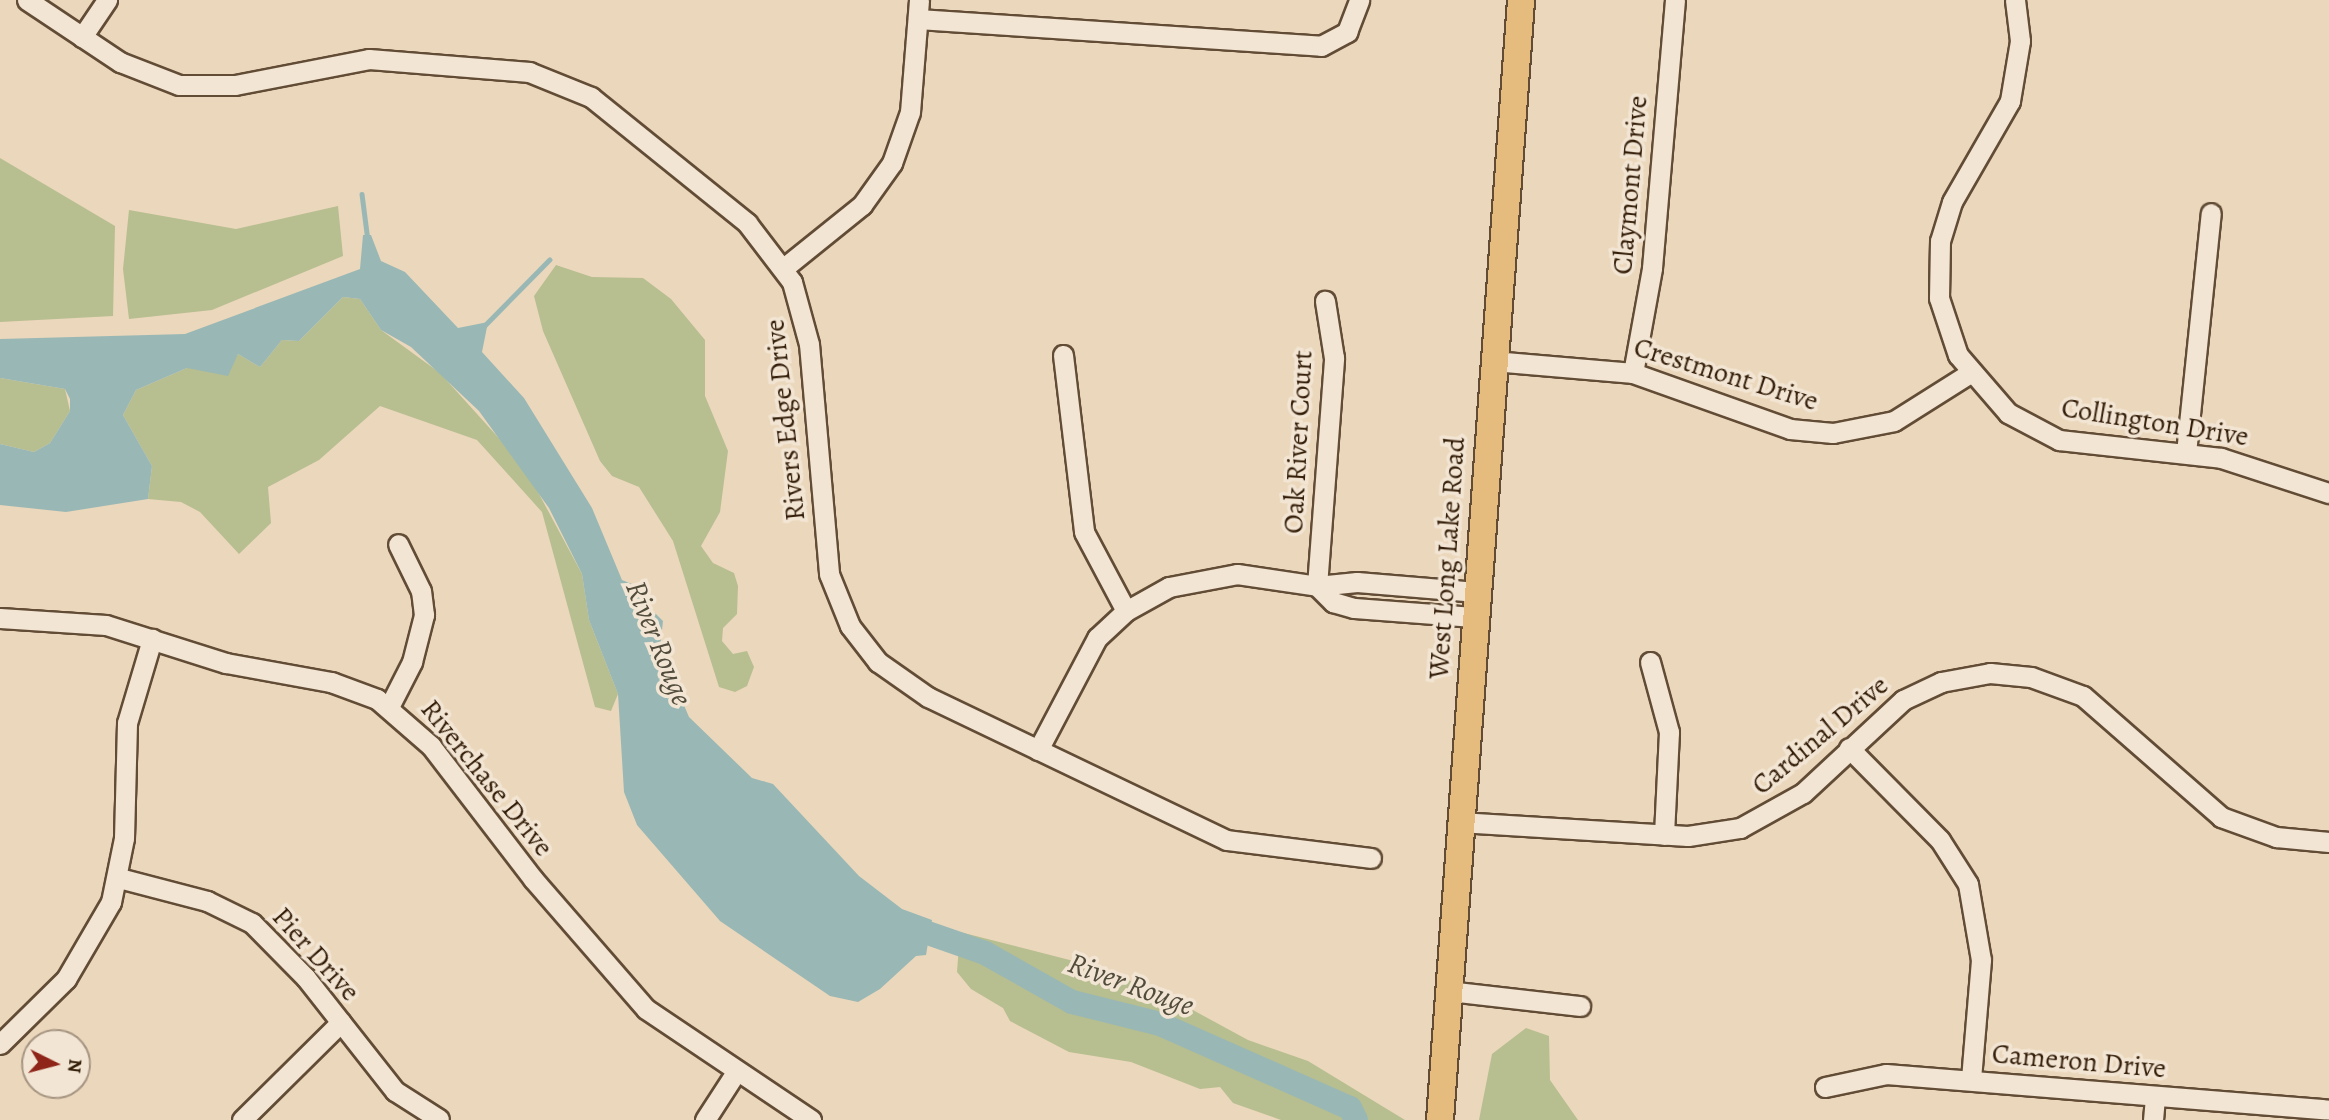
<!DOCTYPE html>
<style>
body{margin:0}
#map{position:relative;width:2329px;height:1120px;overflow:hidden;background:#ebd7bb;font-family:Alegreya,serif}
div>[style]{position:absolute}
.green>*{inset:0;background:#b7be90}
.water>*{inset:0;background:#99b8b5}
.stream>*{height:4.5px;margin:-2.25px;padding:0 2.25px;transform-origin:2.25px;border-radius:2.25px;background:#99b8b5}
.river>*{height:24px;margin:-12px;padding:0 12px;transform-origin:12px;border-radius:12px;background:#99b8b5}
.roads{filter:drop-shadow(2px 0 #624c36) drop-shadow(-2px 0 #624c36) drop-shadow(0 2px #624c36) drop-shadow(0 -2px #624c36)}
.minor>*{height:19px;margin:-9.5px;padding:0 9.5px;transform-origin:9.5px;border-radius:9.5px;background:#f2e5d3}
.major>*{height:26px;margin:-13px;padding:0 13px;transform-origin:13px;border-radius:13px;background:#e6bc7e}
span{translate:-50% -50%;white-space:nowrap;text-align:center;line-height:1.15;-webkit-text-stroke:7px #f2e5d3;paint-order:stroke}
.street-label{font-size:28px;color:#341e09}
.water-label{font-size:30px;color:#524c3d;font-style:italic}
.north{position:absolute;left:21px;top:1029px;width:70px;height:70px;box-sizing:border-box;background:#f2e5d3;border:2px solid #a69582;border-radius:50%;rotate:96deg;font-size:19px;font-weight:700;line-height:28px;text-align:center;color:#341e09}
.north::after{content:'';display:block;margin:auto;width:24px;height:32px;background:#8f2418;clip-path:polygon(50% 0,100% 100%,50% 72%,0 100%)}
</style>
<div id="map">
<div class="green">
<i style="clip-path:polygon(0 158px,115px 226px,113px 316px,0 322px)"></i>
<i style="clip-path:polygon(338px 206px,343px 256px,212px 310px,129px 319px,123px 269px,129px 210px,236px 229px)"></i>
<i style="clip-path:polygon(556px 265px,592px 277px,643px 278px,671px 299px,705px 340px,705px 396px,728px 451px,720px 512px,701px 546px,713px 563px,734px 573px,738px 586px,737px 614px,723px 628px,722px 641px,733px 654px,747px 651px,754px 667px,747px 686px,735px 692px,719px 687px,673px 541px,639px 487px,612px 476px,600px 461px,543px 331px,534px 296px)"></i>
<i style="clip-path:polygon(343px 297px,360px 299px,381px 330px,440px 373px,524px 466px,582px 574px,589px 620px,618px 694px,611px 711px,595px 707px,542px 512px,477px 440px,380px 406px,319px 460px,268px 487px,271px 523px,239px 554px,200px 512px,181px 502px,148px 499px,152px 466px,123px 415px,136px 390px,187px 368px,231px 364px,238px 354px,260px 367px,282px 340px,299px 341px)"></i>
<i style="clip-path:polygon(0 378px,65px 389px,70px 411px,50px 443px,34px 452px,0 444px)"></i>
<i style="clip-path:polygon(960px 932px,1097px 967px,1167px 996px,1248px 1040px,1308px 1061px,1405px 1120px,1281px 1120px,1233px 1103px,1220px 1087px,1200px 1089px,1131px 1062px,1069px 1052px,1010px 1021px,1003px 1008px,971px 989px,957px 972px)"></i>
<i style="clip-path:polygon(1526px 1028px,1549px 1036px,1550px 1080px,1578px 1120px,1479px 1120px,1492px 1054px)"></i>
</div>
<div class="water">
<i style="clip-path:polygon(363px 235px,371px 235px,381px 261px,405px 272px,458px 328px,488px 322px,482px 352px,524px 398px,592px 508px,622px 580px,647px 590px,652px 610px,663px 621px,660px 649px,689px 717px,752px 778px,773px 784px,859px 876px,902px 909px,932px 920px,926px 955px,916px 956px,880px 989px,858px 1002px,830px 996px,720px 921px,637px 825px,624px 792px,618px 694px,589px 620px,582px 574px,549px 508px,479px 411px,411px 347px,381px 330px,360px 299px,343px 297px,299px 341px,282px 340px,260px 367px,238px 354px,228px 376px,187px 368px,136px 390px,123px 415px,152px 466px,148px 499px,66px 512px,0 505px,0 444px,34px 452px,50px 443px,70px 411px,70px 399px,65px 389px,0 378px,0 339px,185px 334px,360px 269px)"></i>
</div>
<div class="stream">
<i style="left:362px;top:194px;width:47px;rotate:82.7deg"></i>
<i style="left:484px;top:326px;width:93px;rotate:-45.4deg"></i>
</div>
<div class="river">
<i style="left:899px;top:923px;width:91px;rotate:19.2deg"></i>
<i style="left:985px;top:953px;width:100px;rotate:29.4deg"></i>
<i style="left:1072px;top:1002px;width:91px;rotate:14deg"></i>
<i style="left:1160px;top:1024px;width:208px;rotate:23.9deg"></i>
<i style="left:1350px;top:1108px;width:13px;rotate:63deg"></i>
</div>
<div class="roads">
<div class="minor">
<i style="left:27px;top:0;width:112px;rotate:33.7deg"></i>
<i style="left:120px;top:62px;width:63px;rotate:21.3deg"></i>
<i style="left:179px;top:85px;width:56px"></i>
<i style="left:235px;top:85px;width:136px;rotate:-11deg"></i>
<i style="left:369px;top:59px;width:161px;rotate:4.6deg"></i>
<i style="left:529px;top:72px;width:67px;rotate:22deg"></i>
<i style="left:591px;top:97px;width:201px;rotate:38.9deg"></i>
<i style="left:747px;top:223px;width:74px;rotate:52.7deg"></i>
<i style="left:792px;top:282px;width:64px;rotate:74.7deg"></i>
<i style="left:809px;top:344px;width:231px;rotate:85deg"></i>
<i style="left:829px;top:574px;width:56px;rotate:68deg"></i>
<i style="left:850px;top:626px;width:46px;rotate:52.1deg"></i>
<i style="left:878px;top:662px;width:61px;rotate:35deg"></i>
<i style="left:928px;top:697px;width:331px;rotate:25.6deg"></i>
<i style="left:1227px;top:840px;width:145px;rotate:7.1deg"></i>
<i style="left:2015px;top:0;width:41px;rotate:83deg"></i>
<i style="left:2020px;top:41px;width:61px;rotate:99.5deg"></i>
<i style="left:2010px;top:101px;width:116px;rotate:119.9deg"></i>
<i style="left:1952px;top:202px;width:41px;rotate:107.1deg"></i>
<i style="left:1940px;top:241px;width:57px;rotate:91deg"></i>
<i style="left:1939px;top:298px;width:60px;rotate:71.6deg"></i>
<i style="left:1958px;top:355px;width:77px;rotate:49.2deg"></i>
<i style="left:2008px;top:413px;width:58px;rotate:27.9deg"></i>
<i style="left:2059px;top:440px;width:163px;rotate:6.3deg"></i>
<i style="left:2221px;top:458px;width:114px;rotate:18deg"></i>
<i style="left:918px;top:19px;width:404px;rotate:3.8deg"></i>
<i style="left:1321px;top:46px;width:30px;rotate:-28deg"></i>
<i style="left:1347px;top:32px;width:34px;rotate:-69deg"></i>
<i style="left:82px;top:37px;width:45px;rotate:-56deg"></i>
<i style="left:785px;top:267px;width:99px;rotate:-38.8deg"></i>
<i style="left:862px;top:205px;width:52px;rotate:-54.5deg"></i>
<i style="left:892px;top:163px;width:54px;rotate:-70.6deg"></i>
<i style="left:910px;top:112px;width:112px;rotate:-85.4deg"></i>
<i style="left:1063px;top:355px;width:178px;rotate:83.2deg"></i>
<i style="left:1084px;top:532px;width:89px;rotate:62deg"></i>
<i style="left:1493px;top:361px;width:141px;rotate:4.9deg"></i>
<i style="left:1633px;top:373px;width:167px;rotate:19.6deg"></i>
<i style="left:1790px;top:429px;width:43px;rotate:5.3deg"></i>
<i style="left:1833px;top:433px;width:62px;rotate:-11.1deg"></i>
<i style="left:1894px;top:421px;width:90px;rotate:-32.3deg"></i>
<i style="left:1633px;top:373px;width:107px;rotate:-79.7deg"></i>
<i style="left:1652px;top:268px;width:269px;rotate:-85.1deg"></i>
<i style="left:2186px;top:453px;width:241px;rotate:-84.1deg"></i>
<i style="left:1317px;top:586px;width:229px;rotate:-85.7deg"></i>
<i style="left:1334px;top:358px;width:58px;rotate:-99deg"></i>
<i style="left:1317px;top:586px;width:23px;rotate:45deg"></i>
<i style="left:1333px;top:602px;width:22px;rotate:16deg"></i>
<i style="left:1354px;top:608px;width:120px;rotate:4.3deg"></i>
<i style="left:0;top:618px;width:106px;rotate:3.8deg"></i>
<i style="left:106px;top:625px;width:126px;rotate:17.6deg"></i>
<i style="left:226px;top:663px;width:107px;rotate:10.3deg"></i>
<i style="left:331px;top:682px;width:49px;rotate:20.3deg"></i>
<i style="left:377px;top:699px;width:72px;rotate:41deg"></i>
<i style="left:431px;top:746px;width:168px;rotate:52.5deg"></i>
<i style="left:533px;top:879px;width:172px;rotate:49deg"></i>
<i style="left:646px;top:1009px;width:199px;rotate:33.9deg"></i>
<i style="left:1650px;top:662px;width:73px;rotate:74.8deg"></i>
<i style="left:1669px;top:732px;width:103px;rotate:92.8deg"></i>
<i style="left:389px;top:707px;width:51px;rotate:-62.9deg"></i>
<i style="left:412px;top:662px;width:49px;rotate:-75.7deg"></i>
<i style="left:424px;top:615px;width:24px;rotate:-97deg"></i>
<i style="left:421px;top:591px;width:52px;rotate:-116.1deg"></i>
<i style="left:1849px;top:748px;width:129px;rotate:45.3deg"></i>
<i style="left:1940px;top:840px;width:52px;rotate:57.5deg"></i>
<i style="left:1968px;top:884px;width:77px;rotate:80.3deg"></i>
<i style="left:1981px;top:960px;width:120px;rotate:94.8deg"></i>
<i style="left:1038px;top:750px;width:127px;rotate:-62.2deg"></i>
<i style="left:1097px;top:638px;width:40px;rotate:-43deg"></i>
<i style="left:1126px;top:611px;width:49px;rotate:-29.2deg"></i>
<i style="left:1169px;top:587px;width:69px;rotate:-10.8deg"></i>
<i style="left:1237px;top:574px;width:81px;rotate:8.5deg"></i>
<i style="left:1317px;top:586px;width:40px;rotate:-5.7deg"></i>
<i style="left:1357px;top:582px;width:120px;rotate:4.8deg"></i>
<i style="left:1459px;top:822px;width:229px;rotate:3.5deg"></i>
<i style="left:1688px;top:836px;width:53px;rotate:-8.7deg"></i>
<i style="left:1740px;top:828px;width:72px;rotate:-29.1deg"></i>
<i style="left:1803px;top:793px;width:137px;rotate:-42.9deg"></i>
<i style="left:1903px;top:700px;width:42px;rotate:-25.3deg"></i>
<i style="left:1941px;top:682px;width:50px;rotate:-10.4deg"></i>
<i style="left:1990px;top:673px;width:41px;rotate:5.6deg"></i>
<i style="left:2031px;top:677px;width:55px;rotate:20.1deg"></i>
<i style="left:2083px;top:696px;width:184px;rotate:41.2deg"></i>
<i style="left:2221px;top:817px;width:59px;rotate:20deg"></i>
<i style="left:2276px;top:837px;width:53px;rotate:5.4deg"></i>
<i style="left:119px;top:878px;width:91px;rotate:14.6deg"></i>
<i style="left:207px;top:901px;width:50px;rotate:26.1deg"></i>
<i style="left:252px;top:923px;width:77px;rotate:45.5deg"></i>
<i style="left:306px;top:978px;width:144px;rotate:51.8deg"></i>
<i style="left:395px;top:1091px;width:52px;rotate:32.5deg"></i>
<i style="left:1448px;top:991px;width:133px;rotate:6.5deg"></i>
<i style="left:0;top:1044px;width:93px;rotate:-44.6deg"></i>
<i style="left:66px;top:979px;width:89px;rotate:-59.7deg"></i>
<i style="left:111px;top:902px;width:65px;rotate:-78.5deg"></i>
<i style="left:124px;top:838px;width:115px;rotate:-88.5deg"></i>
<i style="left:127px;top:723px;width:88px;rotate:-73.4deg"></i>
<i style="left:1825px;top:1087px;width:62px;rotate:-12deg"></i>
<i style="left:1886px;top:1074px;width:444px;rotate:4.6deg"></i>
<i style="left:242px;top:1120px;width:139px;rotate:-44.7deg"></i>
<i style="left:705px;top:1120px;width:57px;rotate:-57.1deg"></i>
<i style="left:2153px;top:1120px;width:24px;rotate:-85deg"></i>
</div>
<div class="major">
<i style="left:1440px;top:1120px;width:1123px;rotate:-85.86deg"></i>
</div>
</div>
<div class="street-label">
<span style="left:1630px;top:185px;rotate:-85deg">Claymont Drive</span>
<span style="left:1726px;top:374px;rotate:17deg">Crestmont Drive</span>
<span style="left:785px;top:420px;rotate:-96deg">Rivers Edge Drive</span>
<span style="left:2155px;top:422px;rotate:9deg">Collington Drive</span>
<span style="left:1298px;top:442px;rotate:-87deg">Oak River Court</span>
<span style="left:1447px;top:558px;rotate:-86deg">West Long Lake Road</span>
<span style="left:1820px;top:735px;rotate:-40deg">Cardinal Drive</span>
<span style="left:487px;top:778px;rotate:51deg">Riverchase Drive</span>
<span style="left:316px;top:954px;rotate:48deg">Pier Drive</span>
<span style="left:2079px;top:1061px;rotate:5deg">Cameron Drive</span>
</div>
<div class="water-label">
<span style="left:659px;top:643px;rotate:68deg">River Rouge</span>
<span style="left:1131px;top:984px;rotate:20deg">River Rouge</span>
</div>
<div class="north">N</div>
</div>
